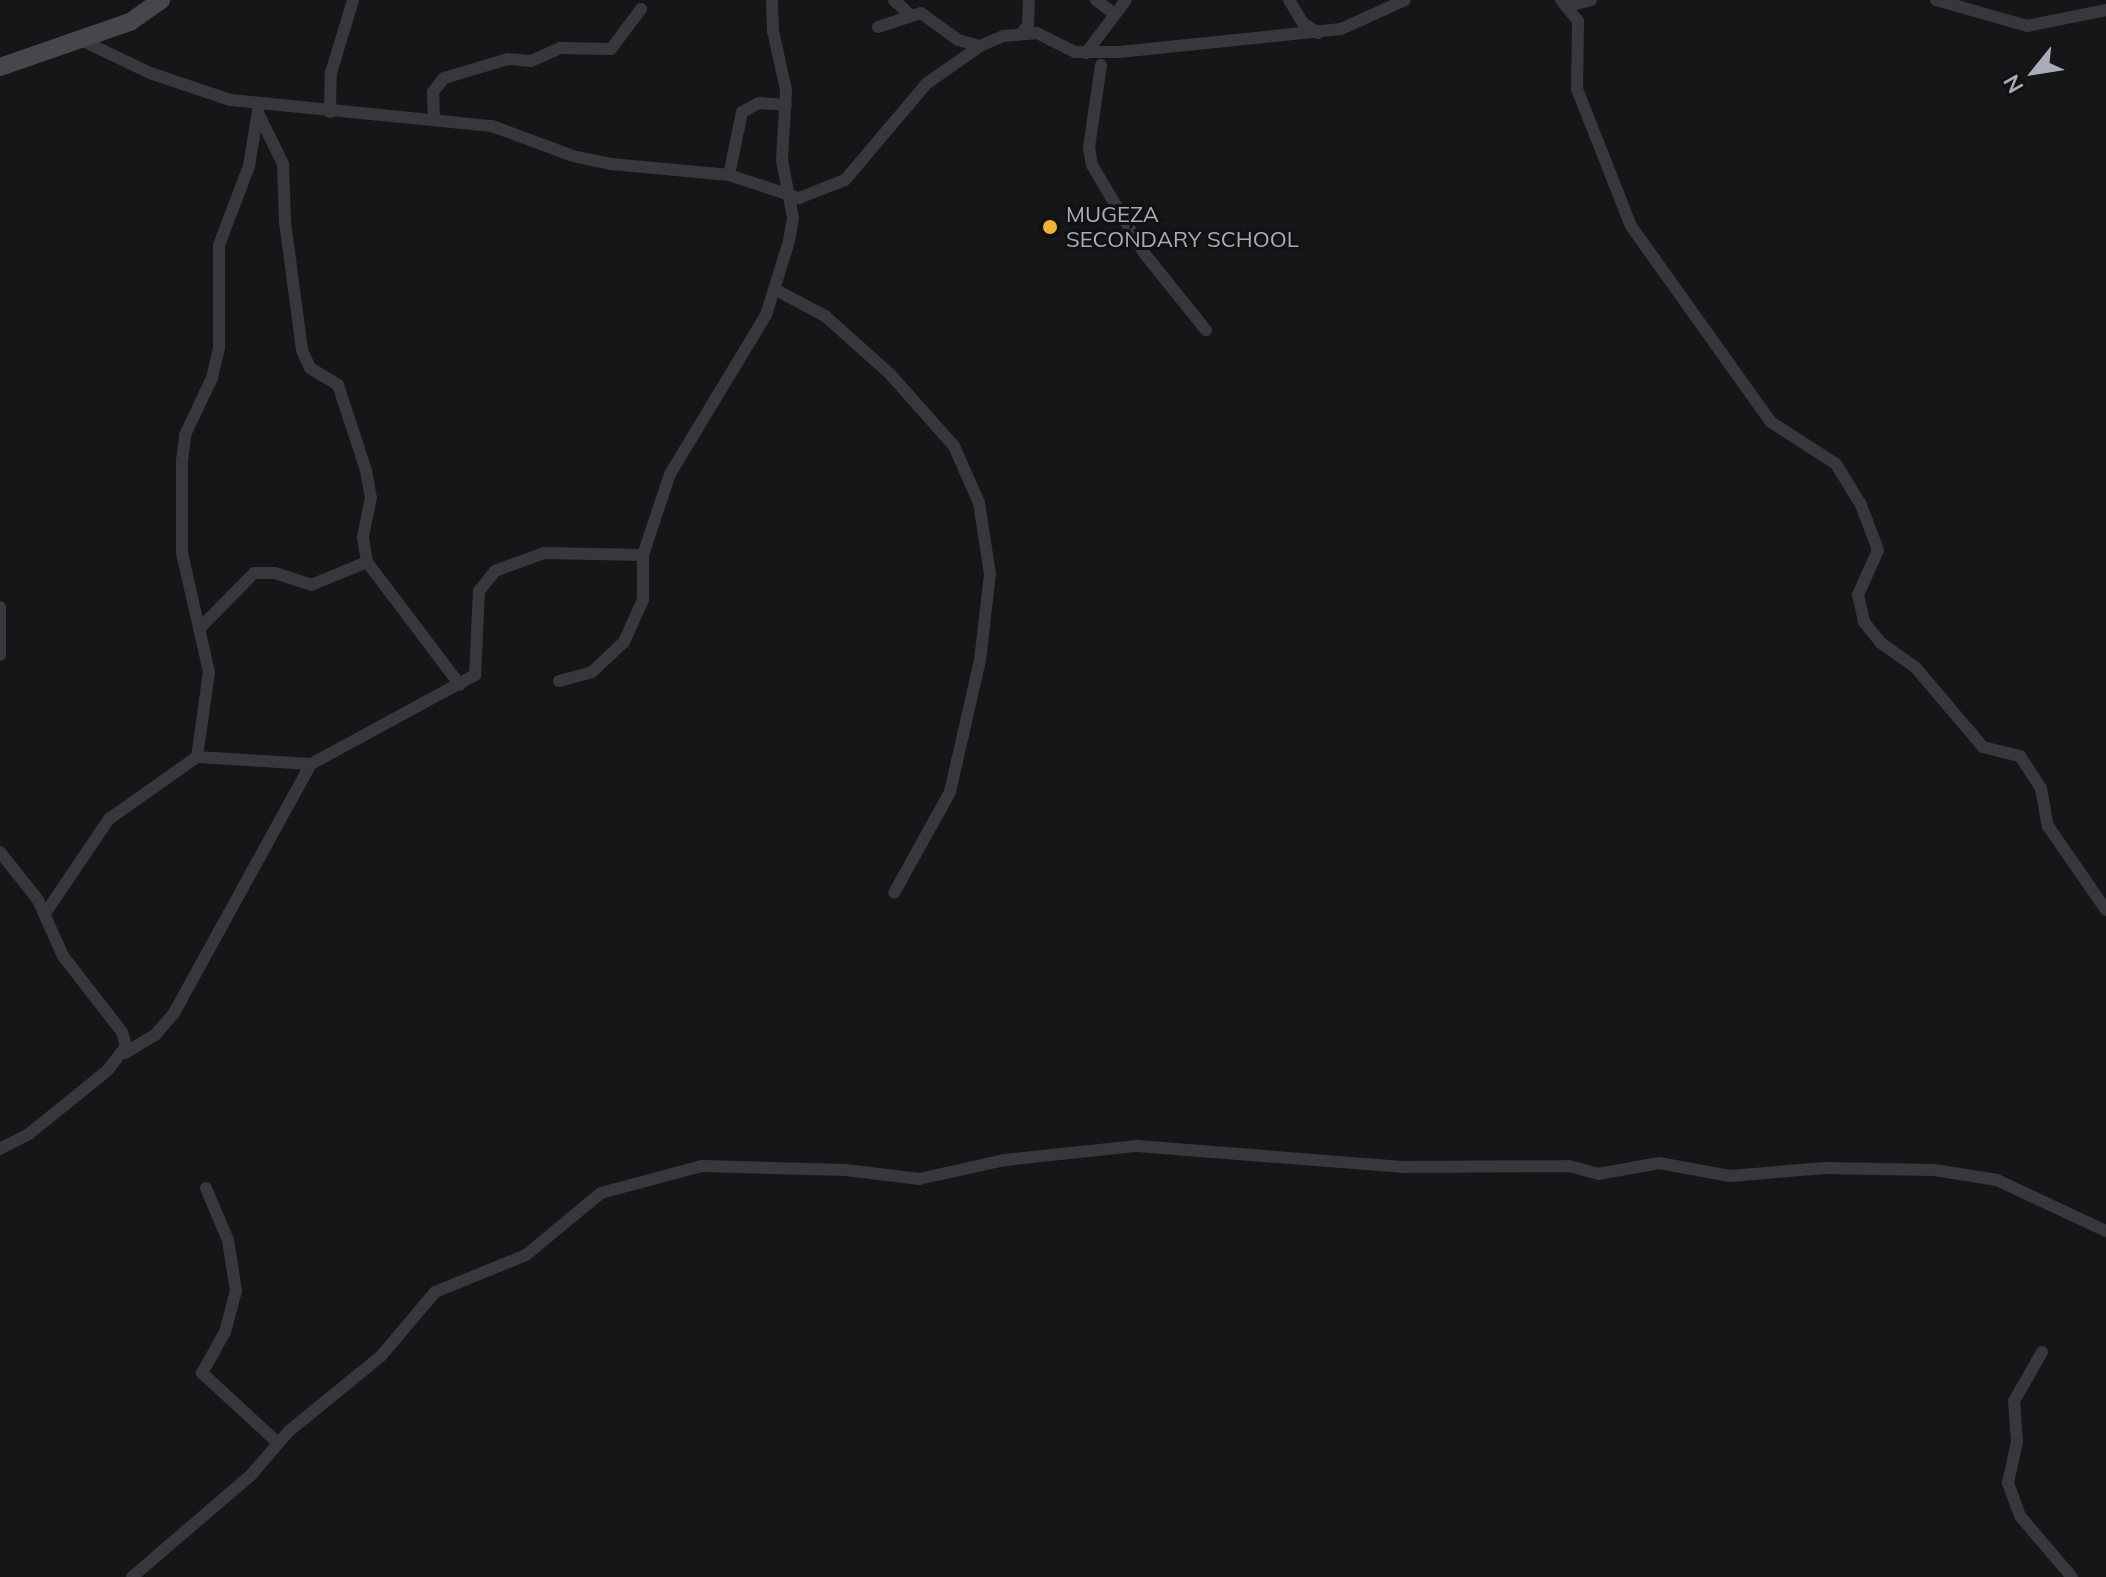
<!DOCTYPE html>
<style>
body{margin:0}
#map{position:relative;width:2106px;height:1577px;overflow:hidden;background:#161618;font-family:Mulish,sans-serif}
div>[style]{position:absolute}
.street>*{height:12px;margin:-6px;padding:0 6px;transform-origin:6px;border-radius:6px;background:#37383d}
.secondary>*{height:18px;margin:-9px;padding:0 9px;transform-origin:9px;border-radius:9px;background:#45474d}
.dots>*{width:22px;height:22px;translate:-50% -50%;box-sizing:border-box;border:4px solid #111113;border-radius:50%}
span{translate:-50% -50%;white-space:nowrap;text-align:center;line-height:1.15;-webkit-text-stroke:6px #111113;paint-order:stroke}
.poi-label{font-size:22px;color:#a8adb8}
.left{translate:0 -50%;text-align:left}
.north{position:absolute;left:1994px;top:32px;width:80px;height:80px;-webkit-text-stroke:6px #111113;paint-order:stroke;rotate:240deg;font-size:22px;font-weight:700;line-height:32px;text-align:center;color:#a8adb8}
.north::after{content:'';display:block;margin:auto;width:28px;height:36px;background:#a8adb8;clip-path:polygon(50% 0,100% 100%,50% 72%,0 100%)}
</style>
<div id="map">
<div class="street">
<i style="left:894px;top:0;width:22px;rotate:43deg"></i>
<i style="left:1096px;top:0;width:21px;rotate:37deg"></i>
<i style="left:1289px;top:0;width:27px;rotate:59deg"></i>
<i style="left:1303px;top:23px;width:18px;rotate:34deg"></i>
<i style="left:1561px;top:0;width:27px;rotate:51deg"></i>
<i style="left:1578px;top:21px;width:68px;rotate:90.8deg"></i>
<i style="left:1577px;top:89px;width:147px;rotate:68.5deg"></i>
<i style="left:1631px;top:226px;width:241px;rotate:54.5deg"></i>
<i style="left:1771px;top:422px;width:77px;rotate:32.9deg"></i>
<i style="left:1836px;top:464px;width:48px;rotate:58.6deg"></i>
<i style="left:1861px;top:505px;width:48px;rotate:69.3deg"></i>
<i style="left:1878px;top:550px;width:49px;rotate:114deg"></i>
<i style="left:1858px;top:595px;width:28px;rotate:77deg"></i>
<i style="left:1864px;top:622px;width:27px;rotate:51deg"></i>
<i style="left:1881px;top:643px;width:43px;rotate:35.5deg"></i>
<i style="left:1916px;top:668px;width:104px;rotate:49.7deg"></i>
<i style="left:1983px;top:747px;width:38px;rotate:14deg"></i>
<i style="left:2020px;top:756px;width:38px;rotate:57deg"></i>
<i style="left:2041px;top:788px;width:39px;rotate:80deg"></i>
<i style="left:2048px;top:826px;width:102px;rotate:55.4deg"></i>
<i style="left:1936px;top:0;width:95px;rotate:15.9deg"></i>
<i style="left:2027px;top:26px;width:81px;rotate:-11.4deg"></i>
<i style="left:1569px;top:6px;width:23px;rotate:-15deg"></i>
<i style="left:878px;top:27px;width:45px;rotate:-18deg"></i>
<i style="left:921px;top:13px;width:46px;rotate:36.1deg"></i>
<i style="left:958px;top:40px;width:23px;rotate:15deg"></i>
<i style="left:1021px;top:34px;width:11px;rotate:-52deg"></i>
<i style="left:1028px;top:25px;width:25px;rotate:-88deg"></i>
<i style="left:79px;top:39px;width:79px;rotate:25.6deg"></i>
<i style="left:150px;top:73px;width:84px;rotate:18.6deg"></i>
<i style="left:230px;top:100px;width:263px;rotate:5.7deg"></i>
<i style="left:492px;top:126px;width:86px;rotate:20.3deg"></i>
<i style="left:573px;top:156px;width:39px;rotate:12deg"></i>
<i style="left:611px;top:164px;width:119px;rotate:5.3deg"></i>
<i style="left:729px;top:175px;width:74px;rotate:18.2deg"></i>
<i style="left:799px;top:198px;width:49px;rotate:-21.4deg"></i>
<i style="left:845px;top:180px;width:126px;rotate:-49.8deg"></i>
<i style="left:926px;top:84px;width:66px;rotate:-35.1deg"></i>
<i style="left:980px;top:46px;width:26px;rotate:-23deg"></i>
<i style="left:1004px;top:36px;width:33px;rotate:-5deg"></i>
<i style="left:1037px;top:33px;width:42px;rotate:26.6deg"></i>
<i style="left:1075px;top:52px;width:44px"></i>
<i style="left:1119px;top:52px;width:223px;rotate:-5.9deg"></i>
<i style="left:1341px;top:29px;width:70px;rotate:-24.4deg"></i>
<i style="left:1086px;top:53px;width:66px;rotate:-53deg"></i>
<i style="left:1101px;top:65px;width:83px;rotate:98.3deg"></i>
<i style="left:1089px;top:147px;width:18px;rotate:81deg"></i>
<i style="left:1092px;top:165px;width:102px;rotate:59.4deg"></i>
<i style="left:1144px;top:253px;width:99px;rotate:51.2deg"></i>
<i style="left:330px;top:112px;width:39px;rotate:-89deg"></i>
<i style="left:331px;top:73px;width:76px;rotate:-73.2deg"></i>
<i style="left:259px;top:115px;width:55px;rotate:63.9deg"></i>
<i style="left:283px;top:164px;width:58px;rotate:88deg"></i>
<i style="left:285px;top:222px;width:129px;rotate:82.4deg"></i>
<i style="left:302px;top:350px;width:20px;rotate:66deg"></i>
<i style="left:310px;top:368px;width:33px;rotate:31deg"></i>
<i style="left:338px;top:385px;width:89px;rotate:71.8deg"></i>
<i style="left:366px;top:470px;width:28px;rotate:80deg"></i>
<i style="left:371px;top:498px;width:40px;rotate:102deg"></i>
<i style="left:363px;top:537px;width:25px;rotate:81deg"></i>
<i style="left:367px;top:562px;width:154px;rotate:52.9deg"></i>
<i style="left:434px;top:119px;width:27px;rotate:-92deg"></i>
<i style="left:433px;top:92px;width:18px;rotate:-52deg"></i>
<i style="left:444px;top:78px;width:67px;rotate:-16.5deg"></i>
<i style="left:508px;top:59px;width:23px;rotate:5deg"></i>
<i style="left:531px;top:61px;width:32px;rotate:-24deg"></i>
<i style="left:560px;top:48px;width:51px;rotate:1.1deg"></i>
<i style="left:611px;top:49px;width:50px;rotate:-53.1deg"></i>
<i style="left:729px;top:175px;width:64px;rotate:-78.3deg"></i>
<i style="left:742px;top:112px;width:19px;rotate:-28deg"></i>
<i style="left:759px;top:103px;width:27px;rotate:4deg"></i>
<i style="left:778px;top:291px;width:53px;rotate:28deg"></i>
<i style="left:825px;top:316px;width:87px;rotate:41.7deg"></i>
<i style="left:890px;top:374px;width:96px;rotate:48.4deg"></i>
<i style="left:954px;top:446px;width:62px;rotate:66.3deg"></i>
<i style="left:979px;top:503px;width:72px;rotate:81.2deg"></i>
<i style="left:990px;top:574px;width:87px;rotate:96.6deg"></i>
<i style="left:980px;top:660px;width:135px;rotate:102.8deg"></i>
<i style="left:950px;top:792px;width:115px;rotate:119deg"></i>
<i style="left:0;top:607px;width:48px;rotate:90deg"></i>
<i style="left:199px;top:629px;width:78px;rotate:-45.5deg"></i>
<i style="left:254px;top:573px;width:21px"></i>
<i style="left:275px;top:573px;width:38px;rotate:18deg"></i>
<i style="left:311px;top:585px;width:61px;rotate:-22.3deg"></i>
<i style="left:559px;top:681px;width:34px;rotate:-15deg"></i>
<i style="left:592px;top:672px;width:44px;rotate:-43.2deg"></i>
<i style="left:624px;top:642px;width:46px;rotate:-65.7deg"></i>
<i style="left:643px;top:600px;width:45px;rotate:-90deg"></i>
<i style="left:197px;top:757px;width:86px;rotate:-82deg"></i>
<i style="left:209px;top:672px;width:122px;rotate:-102.8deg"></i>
<i style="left:182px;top:553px;width:92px;rotate:-90deg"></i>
<i style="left:182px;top:461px;width:26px;rotate:-83deg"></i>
<i style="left:185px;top:435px;width:63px;rotate:-64.7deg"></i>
<i style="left:212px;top:378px;width:32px;rotate:-77deg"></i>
<i style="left:219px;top:347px;width:102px;rotate:-90deg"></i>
<i style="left:219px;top:245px;width:85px;rotate:-69.2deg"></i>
<i style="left:249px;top:166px;width:62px;rotate:-80.7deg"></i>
<i style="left:0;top:852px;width:61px;rotate:51.6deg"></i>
<i style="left:38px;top:900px;width:61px;rotate:65.9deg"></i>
<i style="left:63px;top:956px;width:96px;rotate:52.2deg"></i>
<i style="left:122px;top:1032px;width:15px;rotate:74deg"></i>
<i style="left:126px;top:1046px;width:30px;rotate:127deg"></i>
<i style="left:108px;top:1070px;width:102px;rotate:141deg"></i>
<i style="left:29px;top:1134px;width:33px;rotate:153deg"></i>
<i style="left:46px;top:912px;width:112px;rotate:-55.9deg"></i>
<i style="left:109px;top:819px;width:108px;rotate:-35.2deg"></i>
<i style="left:197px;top:757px;width:114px;rotate:3.5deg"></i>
<i style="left:311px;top:764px;width:187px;rotate:-28.5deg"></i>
<i style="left:475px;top:675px;width:84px;rotate:-87.3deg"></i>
<i style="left:479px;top:591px;width:26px;rotate:-51deg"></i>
<i style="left:495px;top:571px;width:52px;rotate:-20.2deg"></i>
<i style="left:544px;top:553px;width:99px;rotate:1.2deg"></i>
<i style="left:643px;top:555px;width:85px;rotate:-71.6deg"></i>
<i style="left:670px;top:474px;width:186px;rotate:-58.9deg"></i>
<i style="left:766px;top:315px;width:77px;rotate:-72.7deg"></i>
<i style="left:789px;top:241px;width:23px;rotate:-80deg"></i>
<i style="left:793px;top:218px;width:59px;rotate:-100.7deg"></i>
<i style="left:782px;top:160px;width:70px;rotate:-86.7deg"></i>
<i style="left:786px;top:90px;width:60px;rotate:-102.4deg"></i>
<i style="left:773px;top:31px;width:31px;rotate:-92deg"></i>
<i style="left:125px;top:1053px;width:35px;rotate:-31deg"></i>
<i style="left:155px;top:1035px;width:29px;rotate:-49deg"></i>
<i style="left:174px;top:1013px;width:284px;rotate:-61.2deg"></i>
<i style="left:206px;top:1188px;width:56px;rotate:67.1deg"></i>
<i style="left:228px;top:1240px;width:52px;rotate:81.1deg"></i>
<i style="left:236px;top:1291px;width:42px;rotate:105deg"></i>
<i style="left:225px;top:1332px;width:47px;rotate:119.3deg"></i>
<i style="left:202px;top:1373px;width:103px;rotate:42.6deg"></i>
<i style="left:2042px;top:1352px;width:56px;rotate:119.7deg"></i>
<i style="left:2014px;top:1401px;width:41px;rotate:85.8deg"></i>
<i style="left:2017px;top:1442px;width:42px;rotate:102.4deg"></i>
<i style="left:2008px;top:1483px;width:35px;rotate:70deg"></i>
<i style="left:2020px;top:1516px;width:80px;rotate:49.6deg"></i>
<i style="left:132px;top:1577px;width:157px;rotate:-40.6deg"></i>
<i style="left:251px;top:1475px;width:58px;rotate:-49.2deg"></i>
<i style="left:289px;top:1431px;width:119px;rotate:-39.2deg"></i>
<i style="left:381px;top:1356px;width:84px;rotate:-49.8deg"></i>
<i style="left:435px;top:1292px;width:98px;rotate:-22.1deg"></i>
<i style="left:526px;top:1255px;width:97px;rotate:-39.6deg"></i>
<i style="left:601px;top:1193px;width:105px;rotate:-15deg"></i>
<i style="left:702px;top:1166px;width:144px;rotate:1.6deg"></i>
<i style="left:846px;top:1170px;width:74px;rotate:7deg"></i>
<i style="left:919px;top:1179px;width:88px;rotate:-12.5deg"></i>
<i style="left:1005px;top:1160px;width:133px;rotate:-6.1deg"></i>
<i style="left:1137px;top:1146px;width:266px;rotate:4.5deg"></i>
<i style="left:1402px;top:1167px;width:167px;rotate:-0.3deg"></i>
<i style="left:1569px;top:1166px;width:30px;rotate:15deg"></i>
<i style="left:1598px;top:1174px;width:62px;rotate:-10.2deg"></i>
<i style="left:1659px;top:1163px;width:72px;rotate:10.4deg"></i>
<i style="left:1730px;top:1176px;width:94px;rotate:-4.9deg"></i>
<i style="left:1824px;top:1168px;width:110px;rotate:1deg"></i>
<i style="left:1934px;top:1170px;width:64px;rotate:9deg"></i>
<i style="left:1997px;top:1180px;width:120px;rotate:25.1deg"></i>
</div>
<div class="secondary">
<i style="left:0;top:67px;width:138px;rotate:-19.1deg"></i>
<i style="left:130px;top:22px;width:38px;rotate:-35deg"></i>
</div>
<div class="dots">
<i style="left:1050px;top:227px;background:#f2b134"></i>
</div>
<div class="poi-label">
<span class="left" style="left:1066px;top:227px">MUGEZA<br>SECONDARY SCHOOL</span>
</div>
<div class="north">N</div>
</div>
